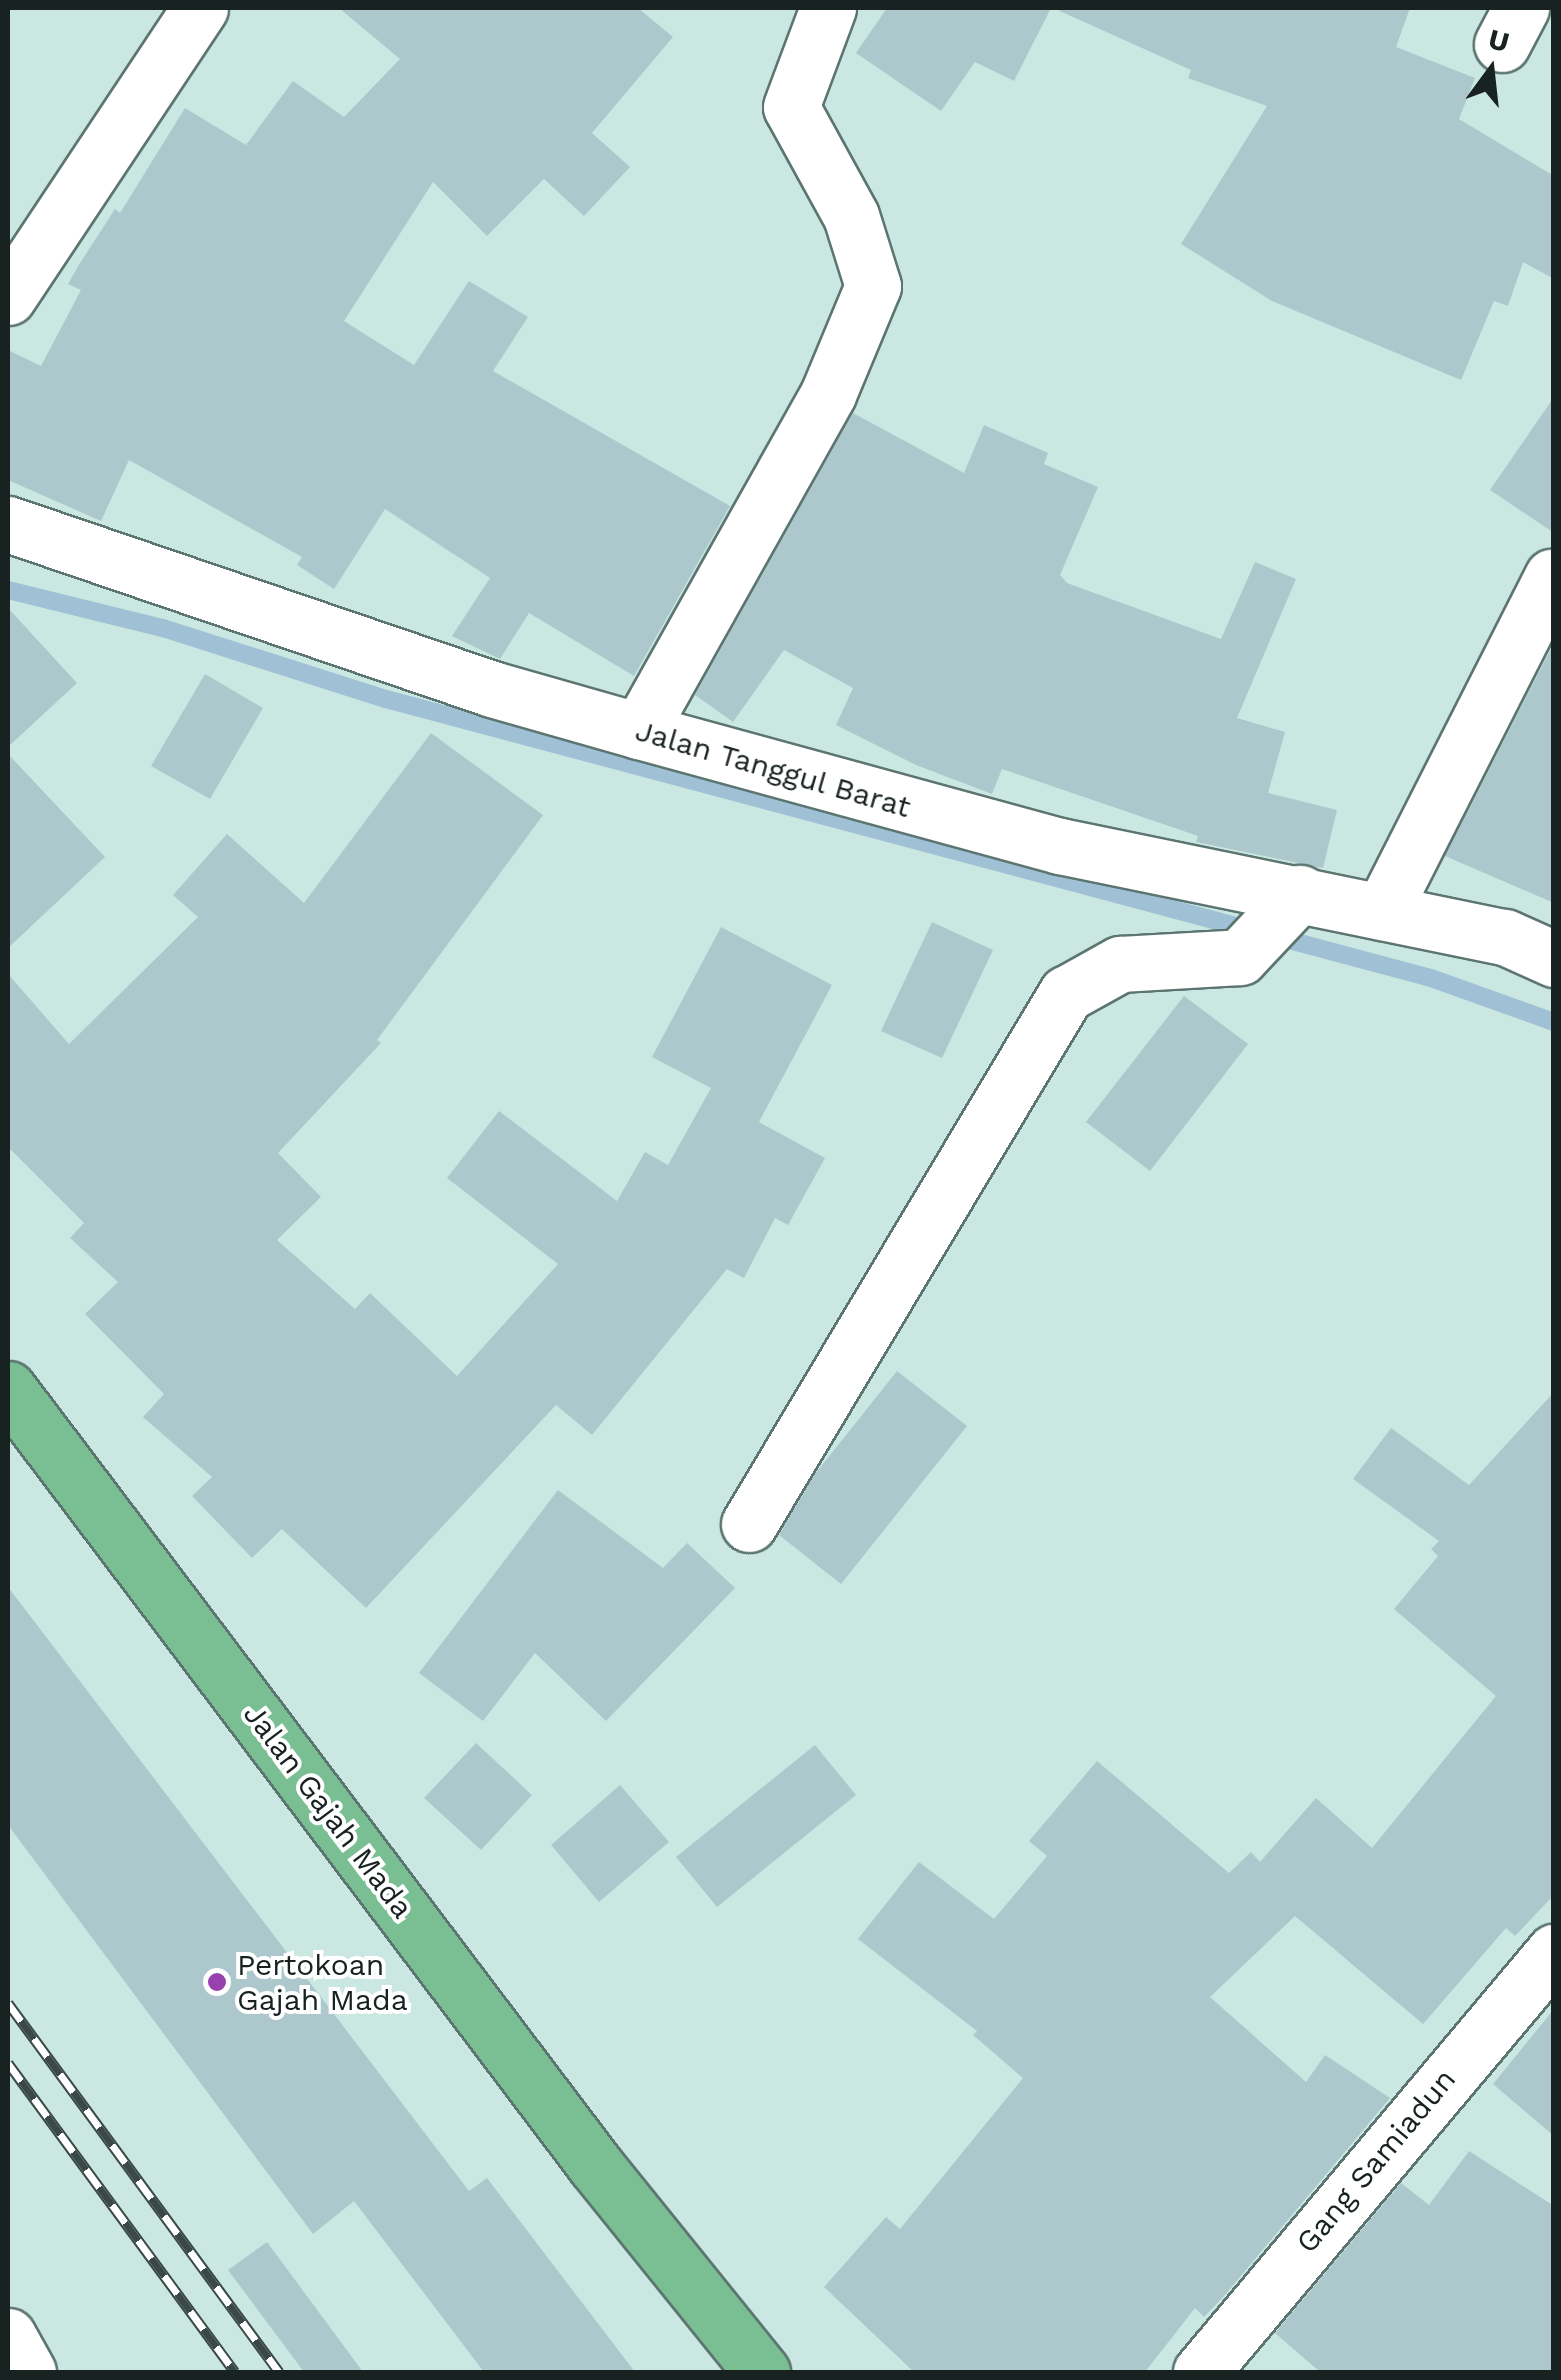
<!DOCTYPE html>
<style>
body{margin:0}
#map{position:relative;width:1561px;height:2380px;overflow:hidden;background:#cbe7e1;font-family:"Work Sans",sans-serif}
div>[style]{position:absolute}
.stream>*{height:18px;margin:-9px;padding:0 9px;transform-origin:9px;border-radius:9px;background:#a0c0d5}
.building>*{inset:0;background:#adc8cd}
.roads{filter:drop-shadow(2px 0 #5c7570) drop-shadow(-2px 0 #5c7570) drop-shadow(0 2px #5c7570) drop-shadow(0 -2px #5c7570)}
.minor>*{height:55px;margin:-27.5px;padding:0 27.5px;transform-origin:27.5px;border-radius:27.5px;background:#fff}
.tertiary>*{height:55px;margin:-27.5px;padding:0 27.5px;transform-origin:27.5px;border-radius:27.5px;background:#fff}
.trunk>*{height:55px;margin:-27.5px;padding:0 27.5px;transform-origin:27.5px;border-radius:27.5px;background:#7abe93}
.rail>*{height:11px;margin-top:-5.5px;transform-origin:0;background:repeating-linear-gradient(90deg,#fff 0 22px,#3b4946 0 44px);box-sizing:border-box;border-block:2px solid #3b4946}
.dots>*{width:28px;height:28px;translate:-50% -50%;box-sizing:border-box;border:5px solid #fff;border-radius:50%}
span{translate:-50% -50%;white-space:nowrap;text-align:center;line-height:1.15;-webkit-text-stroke:8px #fff;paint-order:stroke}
.street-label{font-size:30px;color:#182220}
.poi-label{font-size:30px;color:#182220}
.left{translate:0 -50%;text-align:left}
.frame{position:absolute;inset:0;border:10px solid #182220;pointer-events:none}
.north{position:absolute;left:1441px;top:20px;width:100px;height:100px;-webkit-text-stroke:8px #fff;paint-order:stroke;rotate:15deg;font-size:28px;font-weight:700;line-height:40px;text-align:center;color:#182220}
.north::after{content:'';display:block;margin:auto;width:35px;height:45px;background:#182220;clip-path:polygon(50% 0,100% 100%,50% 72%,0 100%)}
</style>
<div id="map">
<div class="stream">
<i style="left:8px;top:590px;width:160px;rotate:13.8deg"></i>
<i style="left:163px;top:628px;width:234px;rotate:17.7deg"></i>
<i style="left:386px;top:699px;width:1082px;rotate:14.95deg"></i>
<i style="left:1431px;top:978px;width:131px;rotate:19.7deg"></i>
</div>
<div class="building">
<i style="clip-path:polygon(339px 8px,638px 8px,673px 37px,592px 133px,630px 167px,584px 216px,544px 179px,487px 236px,433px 182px,344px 321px,414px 365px,469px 281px,528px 317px,493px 371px,730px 506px,634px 676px,529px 613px,500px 659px,452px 636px,490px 578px,385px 509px,334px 589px,297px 565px,302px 557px,129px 460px,101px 521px,8px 480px,8px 350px,41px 366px,81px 290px,68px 284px,80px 263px,115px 209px,120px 213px,185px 108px,246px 145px,293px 81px,344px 117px,400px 59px)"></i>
<i style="clip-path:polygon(887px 8px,1051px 8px,1014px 81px,975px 62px,941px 111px,856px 53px)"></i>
<i style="clip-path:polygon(1053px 8px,1410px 8px,1396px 47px,1475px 78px,1459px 119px,1554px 176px,1554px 279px,1523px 262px,1508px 306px,1494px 301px,1461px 380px,1272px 301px,1181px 244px,1267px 106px,1188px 78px,1191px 70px)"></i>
<i style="clip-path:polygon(1554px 397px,1554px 533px,1490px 490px)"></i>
<i style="clip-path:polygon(853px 413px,964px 473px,984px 425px,1048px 453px,1044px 464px,1098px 487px,1060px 575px,1067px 583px,1221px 639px,1255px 562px,1296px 579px,1237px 718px,1285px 732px,1268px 793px,1337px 810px,1323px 868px,1196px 842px,1198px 836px,1002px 769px,992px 794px,916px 765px,836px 725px,853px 688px,784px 650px,733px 722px,695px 695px)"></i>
<i style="clip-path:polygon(8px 608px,77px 683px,8px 747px)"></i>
<i style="clip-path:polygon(1554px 643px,1554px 903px,1445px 856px)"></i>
<i style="clip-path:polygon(205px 674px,263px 708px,210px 799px,151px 766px)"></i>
<i style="clip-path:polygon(431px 733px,543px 815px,377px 1040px,381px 1043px,278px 1153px,321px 1197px,277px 1240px,355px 1309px,370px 1293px,457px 1376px,558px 1264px,447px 1178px,499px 1111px,617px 1201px,645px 1152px,668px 1165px,711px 1088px,652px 1057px,721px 927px,832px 985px,759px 1122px,825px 1158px,788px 1225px,775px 1218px,744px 1278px,727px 1269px,592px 1435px,556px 1405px,366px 1608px,282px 1529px,252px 1558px,192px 1496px,212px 1477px,143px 1417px,164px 1394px,85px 1314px,118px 1282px,70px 1238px,84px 1223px,8px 1147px,8px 974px,69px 1044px,198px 917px,173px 895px,227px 834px,304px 903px)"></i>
<i style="clip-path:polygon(8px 754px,105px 857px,8px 948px)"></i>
<i style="clip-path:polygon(932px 922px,993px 950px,942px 1058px,881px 1031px)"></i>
<i style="clip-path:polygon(1184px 996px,1248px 1044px,1150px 1171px,1086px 1122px)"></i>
<i style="clip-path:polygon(897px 1371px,967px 1426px,841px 1584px,779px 1535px,815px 1474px)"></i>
<i style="clip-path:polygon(1554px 1392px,1554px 1895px,1515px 1936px,1506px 1928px,1423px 2024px,1295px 1916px,1210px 1997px,1306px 2082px,1325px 2055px,1390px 2098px,1224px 2296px,1204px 2317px,1195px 2308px,1145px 2372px,914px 2372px,824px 2287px,886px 2217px,900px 2229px,1023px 2078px,973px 2035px,977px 2031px,858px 1939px,919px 1862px,994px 1919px,1047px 1856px,1029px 1841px,1097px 1761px,1229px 1873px,1251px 1852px,1260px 1862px,1316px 1798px,1372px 1848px,1496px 1696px,1394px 1609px,1438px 1556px,1431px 1549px,1439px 1541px,1353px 1479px,1391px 1428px,1469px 1485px)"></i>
<i style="clip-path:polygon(558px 1490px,663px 1568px,687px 1543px,735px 1588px,606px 1721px,535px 1653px,483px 1721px,419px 1673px)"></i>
<i style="clip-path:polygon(8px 1587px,469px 2191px,487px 2178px,635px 2372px,484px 2372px,354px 2201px,313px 2234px,8px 1825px)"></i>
<i style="clip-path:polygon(476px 1743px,532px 1795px,481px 1850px,424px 1798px)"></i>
<i style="clip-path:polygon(815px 1745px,856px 1795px,717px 1907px,676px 1857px)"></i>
<i style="clip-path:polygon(620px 1785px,669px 1842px,599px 1902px,551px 1845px)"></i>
<i style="clip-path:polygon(1554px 2009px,1554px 2136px,1493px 2084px)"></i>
<i style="clip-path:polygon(1469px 2151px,1554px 2206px,1554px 2372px,1320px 2372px,1275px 2333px,1401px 2183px,1429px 2205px)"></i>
<i style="clip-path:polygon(267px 2242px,363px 2372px,304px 2372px,228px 2270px)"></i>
</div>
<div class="roads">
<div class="minor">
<i style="left:1502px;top:44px;width:41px;rotate:-62.2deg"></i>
<i style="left:8px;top:297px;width:347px;rotate:-56.4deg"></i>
<i style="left:639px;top:731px;width:386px;rotate:-60.7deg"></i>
<i style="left:828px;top:394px;width:117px;rotate:-67.4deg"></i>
<i style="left:873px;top:286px;width:73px;rotate:-107.4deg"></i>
<i style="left:851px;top:216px;width:124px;rotate:-118.8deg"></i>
<i style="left:791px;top:107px;width:106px;rotate:-69.5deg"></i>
<i style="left:1382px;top:912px;width:376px;rotate:-63.1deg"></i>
<i style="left:749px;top:1524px;width:618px;rotate:-59.12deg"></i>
<i style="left:1066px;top:994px;width:62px;rotate:-29.1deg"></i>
<i style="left:1120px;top:964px;width:120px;rotate:-3.3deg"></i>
<i style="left:1240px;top:957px;width:88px;rotate:-46.8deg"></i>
<i style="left:8px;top:2336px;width:41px;rotate:60.9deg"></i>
<i style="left:1201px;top:2372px;width:549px;rotate:-49.95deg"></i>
</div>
<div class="tertiary">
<i style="left:8px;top:524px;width:511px;rotate:18.82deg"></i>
<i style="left:492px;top:689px;width:153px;rotate:15.9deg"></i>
<i style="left:639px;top:731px;width:436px;rotate:15.3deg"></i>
<i style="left:1060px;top:846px;width:454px;rotate:11.6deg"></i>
<i style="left:1505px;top:937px;width:54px;rotate:24.2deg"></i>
</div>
<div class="trunk">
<i style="left:8px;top:1389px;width:973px;rotate:52.89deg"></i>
<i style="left:595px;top:2165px;width:266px;rotate:51.1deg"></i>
</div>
</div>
<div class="rail">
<i style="left:8px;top:2003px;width:458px;rotate:53.7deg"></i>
<i style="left:8px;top:2063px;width:383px;rotate:53.7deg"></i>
</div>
<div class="dots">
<i style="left:217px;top:1982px;background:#9641ae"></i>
</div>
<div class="street-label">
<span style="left:773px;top:769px;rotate:16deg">Jalan Tanggul Barat</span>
<span style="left:328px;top:1811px;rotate:53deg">Jalan Gajah Mada</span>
<span style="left:1376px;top:2161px;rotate:-50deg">Gang Samiadun</span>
</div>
<div class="poi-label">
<span class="left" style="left:237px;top:1982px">Pertokoan<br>Gajah Mada</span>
</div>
<div class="frame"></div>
<div class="north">U</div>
</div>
